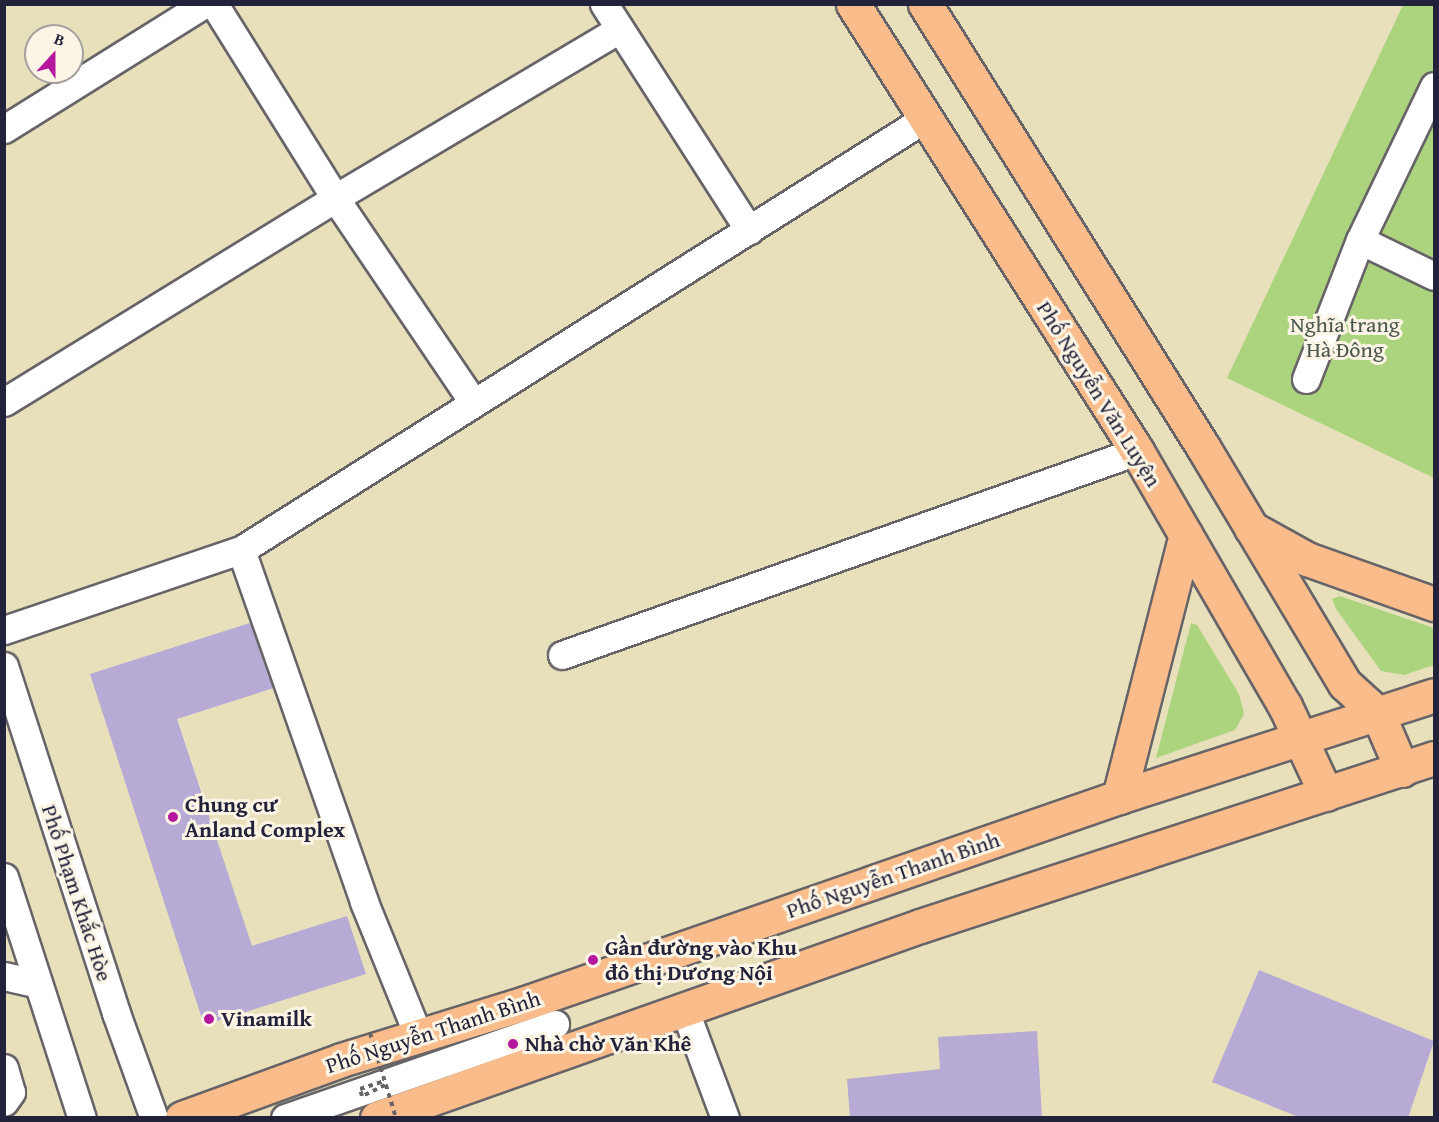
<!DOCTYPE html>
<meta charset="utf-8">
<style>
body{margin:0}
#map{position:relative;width:1439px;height:1122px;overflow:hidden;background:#e7e0bb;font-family:"Gentium Book Plus",serif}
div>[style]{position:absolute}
.green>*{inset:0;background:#acd47f}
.building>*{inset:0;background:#b7abd5}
.roads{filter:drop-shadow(2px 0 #676468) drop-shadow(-2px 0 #676468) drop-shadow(0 2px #676468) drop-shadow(0 -2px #676468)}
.minor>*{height:27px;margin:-13.5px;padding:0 13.5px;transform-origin:13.5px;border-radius:13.5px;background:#fff}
.major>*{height:33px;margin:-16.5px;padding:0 16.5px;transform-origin:16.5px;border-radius:16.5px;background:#fabc8b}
.path-bridge>*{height:4px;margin-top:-2px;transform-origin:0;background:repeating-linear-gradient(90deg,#676468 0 4.5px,transparent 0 9px)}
.dots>*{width:16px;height:16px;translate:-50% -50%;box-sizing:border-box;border:3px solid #fcf5e5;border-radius:50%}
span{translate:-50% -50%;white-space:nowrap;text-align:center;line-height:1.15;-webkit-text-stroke:6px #fcf5e5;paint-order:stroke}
.park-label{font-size:22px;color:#4b574f}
.street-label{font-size:22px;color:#22223b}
.poi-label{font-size:22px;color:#22223b;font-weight:700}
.left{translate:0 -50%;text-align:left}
.frame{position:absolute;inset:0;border:6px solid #22223b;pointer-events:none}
.north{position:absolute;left:24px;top:24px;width:60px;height:60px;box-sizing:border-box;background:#fcf5e5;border:2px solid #a5a1a1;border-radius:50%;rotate:21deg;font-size:16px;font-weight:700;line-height:24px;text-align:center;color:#22223b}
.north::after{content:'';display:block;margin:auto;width:21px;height:27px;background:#b5179e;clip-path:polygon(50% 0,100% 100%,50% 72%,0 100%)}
</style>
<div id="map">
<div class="green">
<i style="clip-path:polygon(1403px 5px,1434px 5px,1434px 478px,1227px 378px)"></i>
<i style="clip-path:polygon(1340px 596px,1434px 628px,1434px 665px,1404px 675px,1381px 671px,1336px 609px,1332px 599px)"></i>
<i style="clip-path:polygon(1191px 623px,1197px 625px,1239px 694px,1244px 714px,1235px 730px,1156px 758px)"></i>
</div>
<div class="building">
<i style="clip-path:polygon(256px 621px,277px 687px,177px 719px,252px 946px,347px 916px,366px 974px,204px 1025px,90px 674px)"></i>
<i style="clip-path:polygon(1259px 970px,1434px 1041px,1408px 1118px,1301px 1118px,1212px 1082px)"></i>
<i style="clip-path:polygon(1037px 1031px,1042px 1118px,850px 1118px,847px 1079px,940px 1069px,938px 1037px)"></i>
</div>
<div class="roads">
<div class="minor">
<i style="left:214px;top:4px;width:229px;rotate:58deg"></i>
<i style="left:335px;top:198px;width:246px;rotate:55.9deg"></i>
<i style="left:604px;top:4px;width:269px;rotate:57.3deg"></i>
<i style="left:4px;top:129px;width:236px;rotate:-32deg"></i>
<i style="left:1360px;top:240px;width:82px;rotate:25.9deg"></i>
<i style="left:1306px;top:379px;width:149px;rotate:-68.8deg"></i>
<i style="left:1360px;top:240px;width:171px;rotate:-64.3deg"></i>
<i style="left:4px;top:402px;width:389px;rotate:-31.6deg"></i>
<i style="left:335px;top:198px;width:331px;rotate:-30.7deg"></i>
<i style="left:241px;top:550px;width:373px;rotate:70.7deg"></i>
<i style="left:364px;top:902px;width:144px;rotate:67.9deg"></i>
<i style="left:4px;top:630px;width:250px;rotate:-18.7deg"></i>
<i style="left:241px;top:550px;width:808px;rotate:-32.25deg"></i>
<i style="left:562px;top:655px;width:610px;rotate:-19.53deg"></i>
<i style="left:4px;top:666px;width:365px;rotate:72.1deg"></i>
<i style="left:116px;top:1013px;width:112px;rotate:70.1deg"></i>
<i style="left:4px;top:877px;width:253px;rotate:72.1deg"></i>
<i style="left:4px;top:976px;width:35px;rotate:13deg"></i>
<i style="left:685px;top:1011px;width:114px;rotate:69.5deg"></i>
<i style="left:4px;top:1068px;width:25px;rotate:74deg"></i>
<i style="left:11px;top:1092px;width:12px;rotate:125deg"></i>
<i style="left:285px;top:1118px;width:286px;rotate:-19.2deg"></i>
</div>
<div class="major">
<i style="left:853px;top:4px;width:530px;rotate:57.57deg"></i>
<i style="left:1137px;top:451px;width:295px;rotate:59.9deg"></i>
<i style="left:1285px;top:706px;width:97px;rotate:65deg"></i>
<i style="left:925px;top:4px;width:523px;rotate:57.89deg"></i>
<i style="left:1203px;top:447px;width:276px;rotate:59.1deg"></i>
<i style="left:1345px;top:684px;width:45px;rotate:42.3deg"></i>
<i style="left:1378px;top:714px;width:61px;rotate:66.8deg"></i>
<i style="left:1251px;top:528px;width:64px;rotate:29deg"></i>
<i style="left:1307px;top:559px;width:135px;rotate:19.5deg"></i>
<i style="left:1119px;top:797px;width:270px;rotate:-75.7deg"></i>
<i style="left:182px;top:1118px;width:169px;rotate:-20deg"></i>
<i style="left:341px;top:1060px;width:193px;rotate:-17.2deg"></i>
<i style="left:525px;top:1003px;width:629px;rotate:-19.13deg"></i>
<i style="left:1119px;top:797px;width:331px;rotate:-17.9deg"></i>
<i style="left:377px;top:1118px;width:576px;rotate:-19.47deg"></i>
<i style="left:920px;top:926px;width:541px;rotate:-18.1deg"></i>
</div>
</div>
<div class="path-bridge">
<i style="left:370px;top:1033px;width:89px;rotate:73deg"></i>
<i style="left:385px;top:1085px;width:25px;rotate:154deg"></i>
<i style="left:362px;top:1096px;width:7px;rotate:-106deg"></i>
<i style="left:360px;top:1089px;width:26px;rotate:-18deg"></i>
</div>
<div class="dots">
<i style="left:173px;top:817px;background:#b5179e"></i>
<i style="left:593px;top:960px;background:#b5179e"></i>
<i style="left:209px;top:1019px;background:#b5179e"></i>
<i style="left:513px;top:1044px;background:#b5179e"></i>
</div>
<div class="park-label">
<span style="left:1345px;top:337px">Nghĩa trang<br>Hà Đông</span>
</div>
<div class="street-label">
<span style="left:1099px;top:394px;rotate:58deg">Phố Nguyễn Văn Luyện</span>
<span style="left:893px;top:875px;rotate:-19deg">Phố Nguyễn Thanh Bình</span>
<span style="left:77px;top:893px;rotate:72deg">Phố Phạm Khắc Hòe</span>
<span style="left:433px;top:1032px;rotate:-18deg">Phố Nguyễn Thanh Bình</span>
</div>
<div class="poi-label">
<span class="left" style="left:185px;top:817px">Chung cư<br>Anland Complex</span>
<span class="left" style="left:605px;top:960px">Gần đường vào Khu<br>đô thị Dương Nội</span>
<span class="left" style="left:221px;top:1019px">Vinamilk</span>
<span class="left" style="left:525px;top:1044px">Nhà chờ Văn Khê</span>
</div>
<div class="frame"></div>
<div class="north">B</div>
</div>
